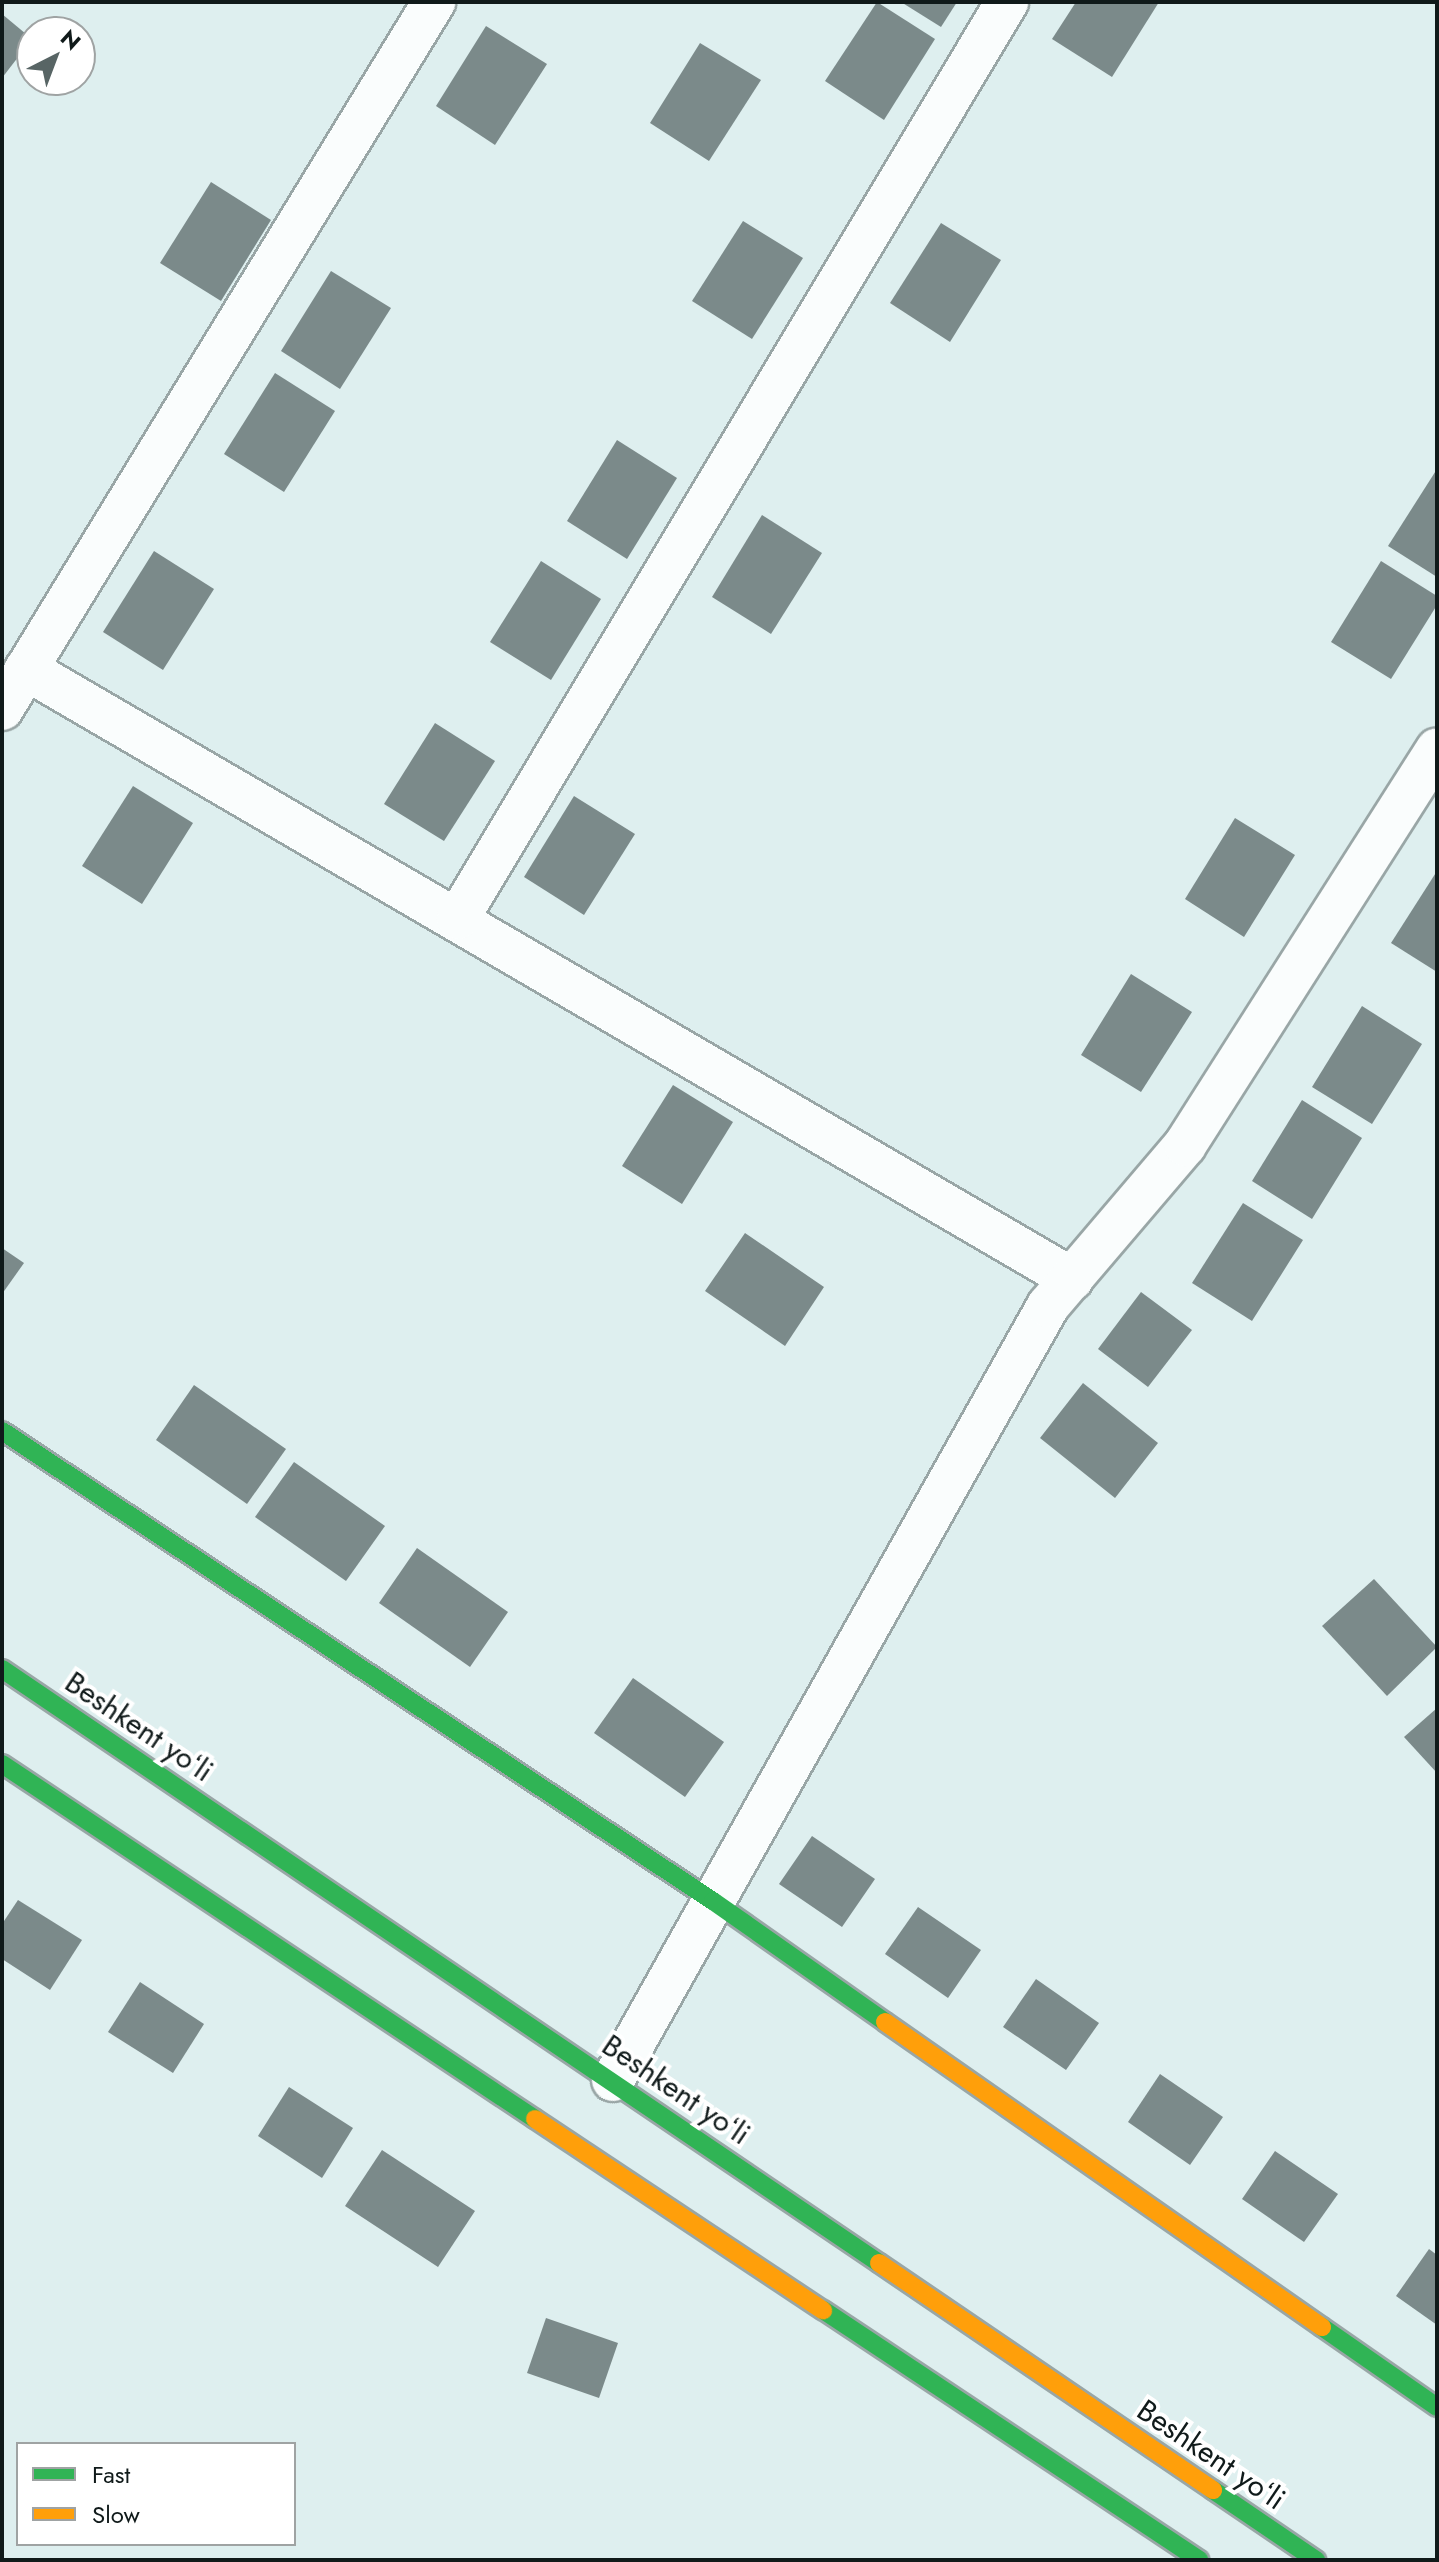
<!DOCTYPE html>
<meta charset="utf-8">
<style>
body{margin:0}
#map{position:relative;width:1439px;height:2562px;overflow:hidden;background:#deefef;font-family:Jost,sans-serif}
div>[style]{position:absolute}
.building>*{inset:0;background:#7b8a8a}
.roads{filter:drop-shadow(2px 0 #99a6a6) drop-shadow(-2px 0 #99a6a6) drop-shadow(0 2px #99a6a6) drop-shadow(0 -2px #99a6a6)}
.street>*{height:42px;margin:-21px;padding:0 21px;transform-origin:21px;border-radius:21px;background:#fafdfd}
.fast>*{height:18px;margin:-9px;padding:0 9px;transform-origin:9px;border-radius:9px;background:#30b455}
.slow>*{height:18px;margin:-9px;padding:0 9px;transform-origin:9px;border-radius:9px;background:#ff9f0a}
span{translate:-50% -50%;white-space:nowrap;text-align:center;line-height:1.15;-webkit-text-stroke:8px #fff;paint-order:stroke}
.street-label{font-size:30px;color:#101a1a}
.frame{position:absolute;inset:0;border:4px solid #101a1a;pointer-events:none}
.legend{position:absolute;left:16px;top:2442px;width:280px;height:104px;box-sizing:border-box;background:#fff;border:2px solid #9fa3a3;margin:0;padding:10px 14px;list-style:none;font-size:24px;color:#101a1a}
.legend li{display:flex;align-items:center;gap:16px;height:40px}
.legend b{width:40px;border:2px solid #9fa3a3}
.north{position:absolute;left:16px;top:16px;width:80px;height:80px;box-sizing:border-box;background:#fff;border:2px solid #9fa3a3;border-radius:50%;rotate:42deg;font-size:22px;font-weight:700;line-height:32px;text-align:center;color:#101a1a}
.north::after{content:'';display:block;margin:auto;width:28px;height:36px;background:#586565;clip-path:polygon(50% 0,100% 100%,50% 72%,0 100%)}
</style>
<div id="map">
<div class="building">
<i style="clip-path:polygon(877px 2px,935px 39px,884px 120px,825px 81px)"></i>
<i style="clip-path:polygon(901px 2px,957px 2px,941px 27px)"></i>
<i style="clip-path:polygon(1076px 2px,1159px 2px,1112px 77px,1052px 39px)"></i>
<i style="clip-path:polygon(2px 14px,32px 39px,2px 78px)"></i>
<i style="clip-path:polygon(486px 26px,547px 64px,495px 145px,436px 106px)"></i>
<i style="clip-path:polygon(700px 43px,761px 80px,709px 161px,650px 123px)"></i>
<i style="clip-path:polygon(211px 182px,271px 220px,221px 301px,160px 263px)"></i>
<i style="clip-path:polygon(743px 221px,803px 258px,752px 339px,692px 301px)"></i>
<i style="clip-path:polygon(941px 223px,1001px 260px,950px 342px,890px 303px)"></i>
<i style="clip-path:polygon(331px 271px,391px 308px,340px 389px,281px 351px)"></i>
<i style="clip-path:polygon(275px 373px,335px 411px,284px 492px,224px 454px)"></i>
<i style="clip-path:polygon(617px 440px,677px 478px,627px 559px,567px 521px)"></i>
<i style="clip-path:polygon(1437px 469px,1437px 577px,1388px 546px)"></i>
<i style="clip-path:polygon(762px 515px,822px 553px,771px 634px,712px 597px)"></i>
<i style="clip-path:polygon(154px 551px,214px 589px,163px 670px,103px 632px)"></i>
<i style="clip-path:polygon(541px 561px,601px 599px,551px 680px,490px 642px)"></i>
<i style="clip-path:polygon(1381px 561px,1437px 596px,1437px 605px,1391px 679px,1331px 642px)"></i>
<i style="clip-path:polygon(435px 723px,495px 761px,444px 841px,384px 804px)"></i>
<i style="clip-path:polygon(133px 786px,193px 823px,142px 904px,82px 866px)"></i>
<i style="clip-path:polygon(574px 796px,635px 834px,584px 915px,524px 877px)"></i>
<i style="clip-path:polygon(1235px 818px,1295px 855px,1244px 937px,1185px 899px)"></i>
<i style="clip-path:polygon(1437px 871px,1437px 972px,1391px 943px)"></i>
<i style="clip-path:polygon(1131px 974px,1192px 1012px,1141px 1092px,1081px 1055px)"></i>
<i style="clip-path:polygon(1362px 1006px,1422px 1044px,1372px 1124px,1312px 1087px)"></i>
<i style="clip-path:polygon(673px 1085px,733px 1122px,682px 1204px,622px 1166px)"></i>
<i style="clip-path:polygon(1302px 1100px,1362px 1138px,1312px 1219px,1252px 1181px)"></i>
<i style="clip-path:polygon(1243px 1203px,1303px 1240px,1252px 1321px,1192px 1283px)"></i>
<i style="clip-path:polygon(745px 1233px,824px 1287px,785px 1346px,705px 1291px)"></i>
<i style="clip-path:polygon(2px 1248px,24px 1263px,2px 1294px)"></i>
<i style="clip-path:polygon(1141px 1292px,1192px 1330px,1148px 1387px,1098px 1349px)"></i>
<i style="clip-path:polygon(1083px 1383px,1158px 1443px,1115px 1498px,1040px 1438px)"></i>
<i style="clip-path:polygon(194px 1385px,286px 1449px,247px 1504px,156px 1440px)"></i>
<i style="clip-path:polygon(294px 1462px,385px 1526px,346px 1581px,255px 1517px)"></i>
<i style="clip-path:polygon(417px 1548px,508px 1612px,470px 1667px,379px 1603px)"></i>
<i style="clip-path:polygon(1374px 1579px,1437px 1647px,1387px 1696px,1322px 1626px)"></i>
<i style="clip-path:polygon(633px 1678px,724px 1742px,685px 1797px,594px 1733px)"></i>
<i style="clip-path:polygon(1437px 1708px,1437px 1773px,1404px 1737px)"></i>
<i style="clip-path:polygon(812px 1836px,875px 1879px,842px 1927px,779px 1884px)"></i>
<i style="clip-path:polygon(18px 1900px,82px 1940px,50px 1990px,2px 1959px,2px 1924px)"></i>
<i style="clip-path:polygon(918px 1907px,981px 1950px,948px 1998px,885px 1954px)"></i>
<i style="clip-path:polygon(1036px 1979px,1099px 2023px,1066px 2070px,1003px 2027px)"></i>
<i style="clip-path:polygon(140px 1982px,204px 2024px,173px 2073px,108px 2032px)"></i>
<i style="clip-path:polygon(1160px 2074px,1223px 2117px,1190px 2165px,1128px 2122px)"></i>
<i style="clip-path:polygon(289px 2087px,353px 2128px,322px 2178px,258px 2136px)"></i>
<i style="clip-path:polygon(382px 2150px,475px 2211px,438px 2267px,345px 2206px)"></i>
<i style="clip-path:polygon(1275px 2151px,1338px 2194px,1304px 2242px,1242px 2199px)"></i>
<i style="clip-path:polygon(1429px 2249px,1437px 2255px,1437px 2325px,1396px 2296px)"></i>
<i style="clip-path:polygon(546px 2318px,618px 2343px,599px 2398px,527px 2373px)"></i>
</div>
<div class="roads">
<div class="street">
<i style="left:26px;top:669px;width:1211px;rotate:30.25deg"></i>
<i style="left:2px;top:709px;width:829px;rotate:-58.57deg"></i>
<i style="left:458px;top:918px;width:1068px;rotate:-59.06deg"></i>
<i style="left:613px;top:2080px;width:888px;rotate:-60.66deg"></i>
<i style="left:1048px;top:1306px;width:211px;rotate:-49.6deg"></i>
<i style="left:1185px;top:1145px;width:469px;rotate:-57.5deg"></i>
</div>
<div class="fast">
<i style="left:2px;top:1431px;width:852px;rotate:33.47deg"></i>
<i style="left:713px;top:1901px;width:210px;rotate:35.1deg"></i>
<i style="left:2px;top:1669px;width:1059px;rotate:34.11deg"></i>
<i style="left:2px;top:1764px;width:640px;rotate:33.67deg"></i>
<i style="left:823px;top:2310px;width:452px;rotate:33.6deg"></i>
<i style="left:1322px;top:2327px;width:140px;rotate:34.8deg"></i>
<i style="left:1213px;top:2490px;width:125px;rotate:34.2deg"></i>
</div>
<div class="slow">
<i style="left:885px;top:2022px;width:533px;rotate:34.91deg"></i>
<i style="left:535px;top:2119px;width:346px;rotate:33.6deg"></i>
<i style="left:879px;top:2263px;width:404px;rotate:34.2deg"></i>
</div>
</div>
<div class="street-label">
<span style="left:139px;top:1727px;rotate:34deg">Beshkent yoʻli</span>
<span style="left:676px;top:2090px;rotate:34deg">Beshkent yoʻli</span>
<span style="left:1211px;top:2455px;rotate:34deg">Beshkent yoʻli</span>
</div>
<div class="frame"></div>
<ul class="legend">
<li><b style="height:10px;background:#30b455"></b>Fast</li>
<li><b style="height:10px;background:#ff9f0a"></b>Slow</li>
</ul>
<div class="north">N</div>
</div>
